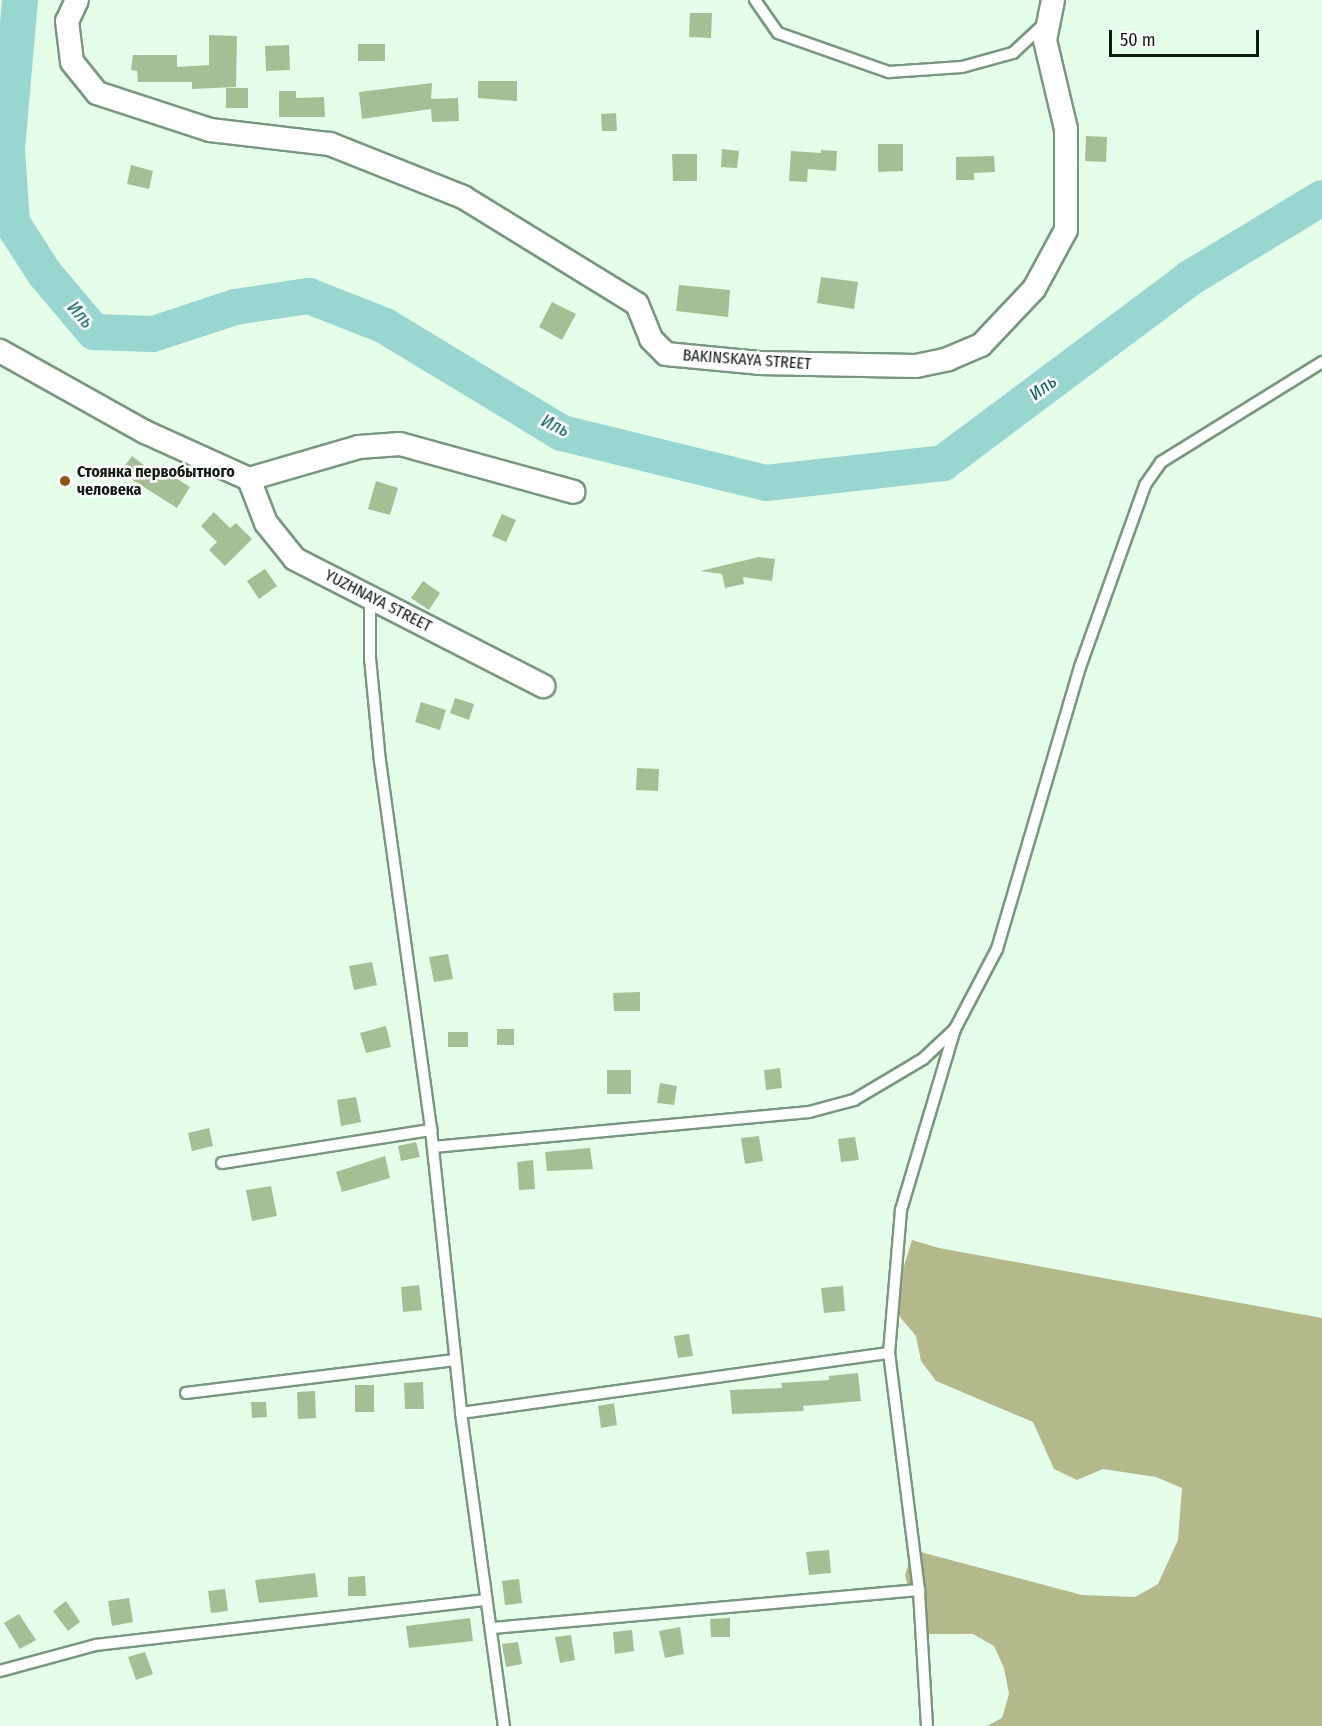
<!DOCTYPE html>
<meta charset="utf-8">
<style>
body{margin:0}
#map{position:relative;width:1322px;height:1726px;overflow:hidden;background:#e4fee9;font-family:"Fira Sans Condensed",sans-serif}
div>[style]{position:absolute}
.forest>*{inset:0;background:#b3b98b}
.river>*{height:36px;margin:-18px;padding:0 18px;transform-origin:18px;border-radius:18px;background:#99d6d0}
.building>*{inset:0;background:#a6be95}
.roads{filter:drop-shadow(2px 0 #79977f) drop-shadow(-2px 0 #79977f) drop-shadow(0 2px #79977f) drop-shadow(0 -2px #79977f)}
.service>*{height:10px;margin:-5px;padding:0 5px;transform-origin:5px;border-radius:5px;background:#fff}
.minor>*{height:22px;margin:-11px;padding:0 11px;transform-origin:11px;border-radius:11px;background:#fff}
.dots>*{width:16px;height:16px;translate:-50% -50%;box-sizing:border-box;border:3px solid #fff;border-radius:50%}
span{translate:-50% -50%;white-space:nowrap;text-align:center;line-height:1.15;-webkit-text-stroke:5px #fff;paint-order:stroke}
.street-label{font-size:16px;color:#101b12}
.poi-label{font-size:16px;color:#101b12;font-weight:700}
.left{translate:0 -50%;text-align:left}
.water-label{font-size:18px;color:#0b615c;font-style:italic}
.scale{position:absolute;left:1109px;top:30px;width:150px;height:27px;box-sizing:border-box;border:3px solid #101b12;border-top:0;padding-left:8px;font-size:18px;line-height:21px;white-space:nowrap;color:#101b12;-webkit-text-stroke:4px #fff;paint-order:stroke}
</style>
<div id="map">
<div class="forest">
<i style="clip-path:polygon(912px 1240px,939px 1248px,1322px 1318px,1322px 1726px,987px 1726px,1002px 1718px,1009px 1694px,1004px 1668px,994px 1646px,973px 1634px,922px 1634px,905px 1575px,913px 1550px,1082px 1595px,1135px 1597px,1158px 1584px,1178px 1540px,1182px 1488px,1156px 1477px,1103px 1469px,1077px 1480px,1054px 1469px,1033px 1422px,936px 1381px,921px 1361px,916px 1336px,900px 1317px,896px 1292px)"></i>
</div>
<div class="river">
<i style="left:20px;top:0;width:151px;rotate:95deg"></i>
<i style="left:7px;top:150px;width:73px;rotate:86.1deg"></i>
<i style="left:12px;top:223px;width:61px;rotate:57.1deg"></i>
<i style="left:45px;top:274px;width:76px;rotate:49.8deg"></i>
<i style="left:94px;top:332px;width:59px;rotate:1.9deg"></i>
<i style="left:153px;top:334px;width:86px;rotate:-18.2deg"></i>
<i style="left:235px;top:307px;width:75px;rotate:-8.5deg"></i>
<i style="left:309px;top:296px;width:82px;rotate:21.5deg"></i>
<i style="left:385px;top:326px;width:207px;rotate:31.2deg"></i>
<i style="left:562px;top:433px;width:210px;rotate:13.8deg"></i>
<i style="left:766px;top:483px;width:178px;rotate:-6.4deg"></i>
<i style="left:943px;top:463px;width:309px;rotate:-36.8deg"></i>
<i style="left:1190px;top:278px;width:154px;rotate:-31.2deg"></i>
</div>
<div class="building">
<i style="clip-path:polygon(690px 13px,712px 13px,711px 38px,689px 37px)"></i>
<i style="clip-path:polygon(209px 35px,237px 36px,236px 87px,192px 89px,192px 82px,138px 82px,137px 71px,131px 70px,133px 55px,177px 55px,177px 67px,209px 65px)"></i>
<i style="clip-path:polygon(358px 44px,385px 44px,385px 61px,358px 61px)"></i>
<i style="clip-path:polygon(289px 45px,290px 70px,266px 71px,265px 46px)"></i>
<i style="clip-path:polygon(478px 81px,517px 81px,517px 101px,478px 98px)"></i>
<i style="clip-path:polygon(432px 83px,431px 99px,458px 98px,459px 121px,432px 122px,431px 109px,362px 119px,359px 92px)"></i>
<i style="clip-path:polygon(226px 88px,248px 88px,248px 108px,226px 108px)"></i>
<i style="clip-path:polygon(279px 91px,296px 91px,296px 98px,324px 97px,325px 117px,279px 117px)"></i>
<i style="clip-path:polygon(616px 113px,617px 131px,602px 131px,601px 114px)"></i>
<i style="clip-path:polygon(1086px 136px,1107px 137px,1106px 162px,1085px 161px)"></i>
<i style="clip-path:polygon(878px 144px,903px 144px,903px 171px,878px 172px)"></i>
<i style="clip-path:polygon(722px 149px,739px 151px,737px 168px,721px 167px)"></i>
<i style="clip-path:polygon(821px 150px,837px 151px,836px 171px,808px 169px,807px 182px,789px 181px,791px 151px,821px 153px)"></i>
<i style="clip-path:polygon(672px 154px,697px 154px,697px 181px,673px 181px)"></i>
<i style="clip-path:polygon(994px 156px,995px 172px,974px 173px,974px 180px,956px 180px,956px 157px)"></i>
<i style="clip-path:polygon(131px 165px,153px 171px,149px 189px,127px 184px)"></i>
<i style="clip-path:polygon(821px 277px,858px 282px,854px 309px,817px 303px)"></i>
<i style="clip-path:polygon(679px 285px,730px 290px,728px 317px,676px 311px)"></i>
<i style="clip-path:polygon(552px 302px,576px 314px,562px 340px,539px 327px)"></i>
<i style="clip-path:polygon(132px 456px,162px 479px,166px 472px,190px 487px,177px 508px,120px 472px)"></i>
<i style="clip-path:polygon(376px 481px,398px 488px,390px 515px,368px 509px)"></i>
<i style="clip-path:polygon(214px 512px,230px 528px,236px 523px,252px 539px,225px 566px,209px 550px,217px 542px,201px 526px)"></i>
<i style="clip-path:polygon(502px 514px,516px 520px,506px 542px,492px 536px)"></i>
<i style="clip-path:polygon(759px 557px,775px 559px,772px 581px,743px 577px,744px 584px,725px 588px,722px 574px,700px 571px)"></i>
<i style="clip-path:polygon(265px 569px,277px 586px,259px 599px,247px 581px)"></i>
<i style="clip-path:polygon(423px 581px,440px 593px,429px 610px,411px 598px)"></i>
<i style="clip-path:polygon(455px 698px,474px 704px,469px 720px,450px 713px)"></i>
<i style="clip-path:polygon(421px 702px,446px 710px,440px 730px,415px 722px)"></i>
<i style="clip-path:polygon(637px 768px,659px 769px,658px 791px,636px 790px)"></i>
<i style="clip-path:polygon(448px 954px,453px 979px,434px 982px,429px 957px)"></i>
<i style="clip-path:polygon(372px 962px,377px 985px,354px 990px,349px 966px)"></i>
<i style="clip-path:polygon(640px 992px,640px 1011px,614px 1011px,613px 993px)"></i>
<i style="clip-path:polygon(386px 1026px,391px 1047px,366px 1053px,360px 1033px)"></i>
<i style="clip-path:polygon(497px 1029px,514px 1029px,514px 1045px,497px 1045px)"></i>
<i style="clip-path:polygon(448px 1032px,468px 1032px,468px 1047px,448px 1047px)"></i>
<i style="clip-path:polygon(780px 1068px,782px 1088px,766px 1090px,764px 1070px)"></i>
<i style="clip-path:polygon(607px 1070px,631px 1070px,631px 1094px,607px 1094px)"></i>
<i style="clip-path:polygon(660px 1083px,677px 1086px,674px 1105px,657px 1103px)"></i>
<i style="clip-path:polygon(356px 1097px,361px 1122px,341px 1126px,337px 1100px)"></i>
<i style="clip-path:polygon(209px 1128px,213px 1146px,192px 1151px,188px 1133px)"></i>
<i style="clip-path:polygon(759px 1136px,763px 1161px,745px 1164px,741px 1138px)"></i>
<i style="clip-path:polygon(855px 1137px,859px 1160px,841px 1162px,838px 1139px)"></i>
<i style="clip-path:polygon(416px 1142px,420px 1157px,401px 1161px,398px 1146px)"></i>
<i style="clip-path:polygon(590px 1148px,593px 1169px,547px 1171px,545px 1152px)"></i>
<i style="clip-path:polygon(385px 1156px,390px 1178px,342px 1192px,336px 1172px)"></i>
<i style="clip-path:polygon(533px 1160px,535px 1189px,519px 1190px,517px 1162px)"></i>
<i style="clip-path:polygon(271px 1186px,277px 1216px,252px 1221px,246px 1190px)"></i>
<i style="clip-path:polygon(419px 1285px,422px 1310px,403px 1312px,401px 1287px)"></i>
<i style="clip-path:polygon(843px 1286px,845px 1311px,824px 1313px,821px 1288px)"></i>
<i style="clip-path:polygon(689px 1334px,693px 1356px,678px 1358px,674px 1336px)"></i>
<i style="clip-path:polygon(858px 1373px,861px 1401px,803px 1406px,804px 1411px,732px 1414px,730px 1390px,782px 1388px,781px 1383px,829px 1380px,829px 1376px)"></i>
<i style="clip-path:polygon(423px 1382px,424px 1409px,405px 1409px,404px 1383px)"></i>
<i style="clip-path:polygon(355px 1385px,374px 1385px,374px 1412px,355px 1412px)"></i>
<i style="clip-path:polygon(315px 1391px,316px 1418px,298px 1419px,297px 1392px)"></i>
<i style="clip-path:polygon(251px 1402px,266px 1402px,267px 1417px,252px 1418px)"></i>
<i style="clip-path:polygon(614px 1403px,617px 1425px,601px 1428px,598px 1406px)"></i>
<i style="clip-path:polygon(829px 1550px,831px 1573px,809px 1575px,806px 1552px)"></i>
<i style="clip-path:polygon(315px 1573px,318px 1597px,259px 1603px,255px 1580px)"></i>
<i style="clip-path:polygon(365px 1576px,366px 1596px,348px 1596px,348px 1577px)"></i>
<i style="clip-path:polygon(519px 1579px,522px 1603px,505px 1605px,502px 1581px)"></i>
<i style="clip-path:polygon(225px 1589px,228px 1611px,211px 1613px,208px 1591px)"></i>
<i style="clip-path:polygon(129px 1598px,133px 1622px,112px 1626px,108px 1601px)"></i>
<i style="clip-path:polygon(66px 1601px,80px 1622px,68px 1631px,53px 1611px)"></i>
<i style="clip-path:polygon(19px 1614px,36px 1640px,20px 1649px,4px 1623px)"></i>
<i style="clip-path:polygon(470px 1618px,473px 1641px,409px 1648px,406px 1626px)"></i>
<i style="clip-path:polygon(730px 1618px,730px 1637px,711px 1637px,710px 1619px)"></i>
<i style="clip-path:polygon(680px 1627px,684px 1654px,665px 1658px,659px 1631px)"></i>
<i style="clip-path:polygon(632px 1630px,634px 1651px,615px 1654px,613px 1632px)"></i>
<i style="clip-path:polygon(571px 1635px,575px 1660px,560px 1663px,555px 1637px)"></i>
<i style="clip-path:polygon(518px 1642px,522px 1664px,506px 1667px,502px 1644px)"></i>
<i style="clip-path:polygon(145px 1652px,153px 1674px,136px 1680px,128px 1657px)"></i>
</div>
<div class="roads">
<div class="service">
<i style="left:755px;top:0;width:40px;rotate:55.1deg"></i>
<i style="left:778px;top:33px;width:118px;rotate:19.4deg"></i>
<i style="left:889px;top:72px;width:73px;rotate:-3.9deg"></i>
<i style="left:962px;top:67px;width:53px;rotate:-15.4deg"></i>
<i style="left:1013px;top:53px;width:42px;rotate:-43.1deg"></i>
<i style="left:370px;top:597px;width:61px;rotate:90deg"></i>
<i style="left:370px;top:658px;width:103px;rotate:84.5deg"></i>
<i style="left:380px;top:761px;width:373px;rotate:82.1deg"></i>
<i style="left:431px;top:1130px;width:285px;rotate:83.9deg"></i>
<i style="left:461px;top:1413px;width:316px;rotate:82.2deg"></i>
<i style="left:433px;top:1147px;width:378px;rotate:-5.3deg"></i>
<i style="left:809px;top:1112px;width:47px;rotate:-14.9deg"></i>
<i style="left:854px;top:1100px;width:80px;rotate:-30.7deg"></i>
<i style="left:923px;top:1059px;width:44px;rotate:-43.2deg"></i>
<i style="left:222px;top:1163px;width:212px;rotate:-9deg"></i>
<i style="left:186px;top:1393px;width:271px;rotate:-7deg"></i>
<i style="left:461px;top:1413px;width:432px;rotate:-8deg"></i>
<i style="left:492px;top:1628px;width:429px;rotate:-5.1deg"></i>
<i style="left:0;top:1671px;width:99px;rotate:-15.2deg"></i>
<i style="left:96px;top:1645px;width:392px;rotate:-6.6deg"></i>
<i style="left:927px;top:1726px;width:136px;rotate:-93.4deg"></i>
<i style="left:919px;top:1590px;width:239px;rotate:-97.2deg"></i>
<i style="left:889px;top:1353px;width:144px;rotate:-85.2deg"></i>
<i style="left:901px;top:1210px;width:189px;rotate:-73.4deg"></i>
<i style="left:955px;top:1029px;width:90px;rotate:-62.3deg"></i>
<i style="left:997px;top:949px;width:294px;rotate:-73.6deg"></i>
<i style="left:1080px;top:667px;width:193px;rotate:-70.3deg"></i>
<i style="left:1145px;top:485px;width:28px;rotate:-55deg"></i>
<i style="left:1161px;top:462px;width:190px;rotate:-31.8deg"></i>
</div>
<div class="minor">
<i style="left:77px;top:0;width:23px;rotate:115deg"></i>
<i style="left:67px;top:21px;width:41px;rotate:83deg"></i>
<i style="left:72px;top:62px;width:40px;rotate:51deg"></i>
<i style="left:97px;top:93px;width:119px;rotate:18.1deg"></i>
<i style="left:210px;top:130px;width:121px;rotate:6.7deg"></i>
<i style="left:330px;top:144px;width:143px;rotate:21.7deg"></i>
<i style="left:463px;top:197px;width:204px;rotate:31.6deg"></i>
<i style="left:637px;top:304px;width:38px;rotate:68deg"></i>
<i style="left:651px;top:339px;width:21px;rotate:45deg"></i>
<i style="left:666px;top:354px;width:93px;rotate:5.5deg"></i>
<i style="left:759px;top:363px;width:157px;rotate:1.1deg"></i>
<i style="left:916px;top:366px;width:33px;rotate:-12deg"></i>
<i style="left:948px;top:359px;width:36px;rotate:-23deg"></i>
<i style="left:981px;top:345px;width:77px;rotate:-46.6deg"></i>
<i style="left:1034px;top:289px;width:67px;rotate:-61.5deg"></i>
<i style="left:1066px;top:230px;width:101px;rotate:-90deg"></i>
<i style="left:1066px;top:129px;width:91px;rotate:-103.3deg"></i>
<i style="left:1045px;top:40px;width:41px;rotate:-78.7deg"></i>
<i style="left:0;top:351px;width:166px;rotate:29.2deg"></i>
<i style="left:145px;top:432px;width:114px;rotate:24.3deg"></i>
<i style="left:249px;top:479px;width:115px;rotate:-16.2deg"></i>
<i style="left:359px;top:447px;width:41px;rotate:-4.2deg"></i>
<i style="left:400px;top:444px;width:180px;rotate:15.4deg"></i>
<i style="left:249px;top:479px;width:47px;rotate:68.9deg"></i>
<i style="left:266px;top:523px;width:46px;rotate:51.1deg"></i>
<i style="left:295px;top:559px;width:279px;rotate:27.1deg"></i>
</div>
</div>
<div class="dots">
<i style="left:65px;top:481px;background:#915218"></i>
</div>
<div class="street-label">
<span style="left:747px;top:360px;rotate:4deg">BAKINSKAYA STREET</span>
<span style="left:378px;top:601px;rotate:27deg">YUZHNAYA STREET</span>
</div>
<div class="poi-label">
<span class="left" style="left:77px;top:481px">Стоянка первобытного<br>человека</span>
</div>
<div class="water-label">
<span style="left:80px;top:315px;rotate:49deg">Иль</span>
<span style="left:1043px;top:388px;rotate:-37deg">Иль</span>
<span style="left:555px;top:426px;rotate:26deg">Иль</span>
</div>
<div class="scale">50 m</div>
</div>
